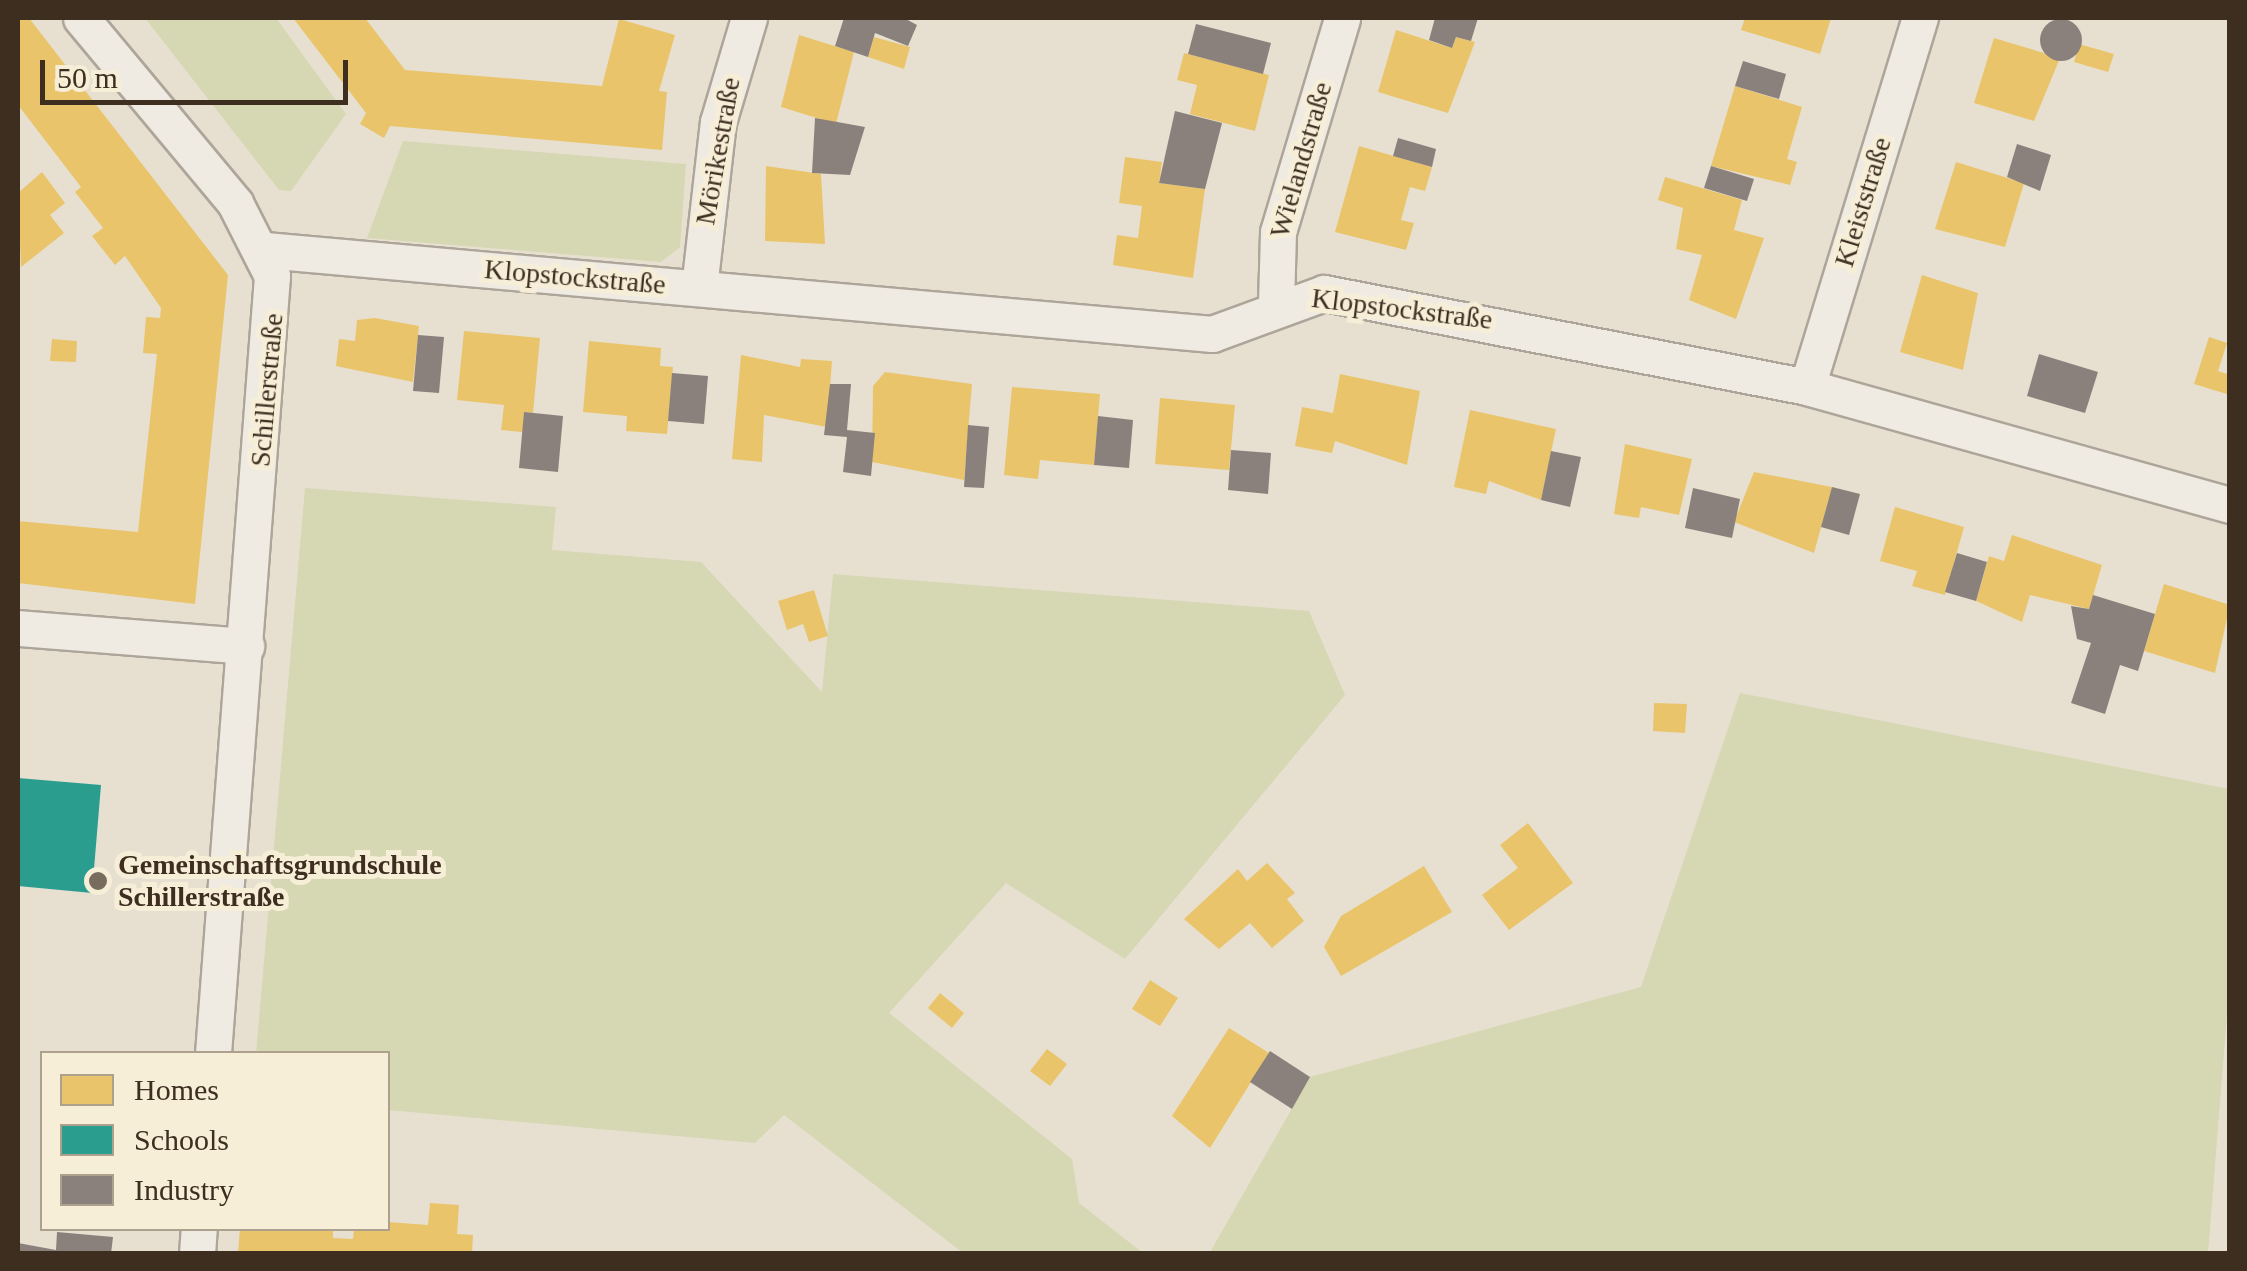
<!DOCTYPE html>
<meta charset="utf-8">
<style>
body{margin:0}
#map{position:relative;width:2247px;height:1271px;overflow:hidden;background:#e7e0d1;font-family:Georgia,serif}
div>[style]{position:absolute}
.green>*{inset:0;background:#d6d7b3}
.homes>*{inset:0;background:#e9c46a}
.schools>*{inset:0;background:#2a9d8f}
.industry>*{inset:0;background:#8a817c}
.round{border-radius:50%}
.roads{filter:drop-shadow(2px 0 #ada599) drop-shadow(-2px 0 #ada599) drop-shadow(0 2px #ada599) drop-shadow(0 -2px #ada599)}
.street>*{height:35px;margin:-17.5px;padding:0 17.5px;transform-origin:17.5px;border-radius:17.5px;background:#efebe3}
.dots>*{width:28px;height:28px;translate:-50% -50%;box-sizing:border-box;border:5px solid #f7eed8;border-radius:50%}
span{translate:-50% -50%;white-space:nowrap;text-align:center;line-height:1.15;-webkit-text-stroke:10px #f7eed8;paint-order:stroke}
.street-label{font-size:28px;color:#3d2e20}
.poi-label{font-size:28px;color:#3d2e20;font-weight:700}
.left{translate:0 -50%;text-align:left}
.frame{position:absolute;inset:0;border:20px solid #3d2e20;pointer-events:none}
.legend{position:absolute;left:40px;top:1051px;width:350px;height:180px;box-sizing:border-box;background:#f7eed8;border:2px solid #ada18e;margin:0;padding:12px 18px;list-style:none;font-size:30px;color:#3d2e20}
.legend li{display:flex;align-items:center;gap:20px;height:50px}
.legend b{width:50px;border:2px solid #ada18e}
.scale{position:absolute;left:40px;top:60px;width:308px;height:45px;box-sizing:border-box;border:5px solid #3d2e20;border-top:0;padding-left:12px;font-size:30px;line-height:35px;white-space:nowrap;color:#3d2e20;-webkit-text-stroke:8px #f7eed8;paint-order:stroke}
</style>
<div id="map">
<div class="green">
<i style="clip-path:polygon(145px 18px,276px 18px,346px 114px,291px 191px,279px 190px)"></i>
<i style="clip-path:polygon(403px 141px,686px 164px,680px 247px,661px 262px,367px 238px)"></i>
<i style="clip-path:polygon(305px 488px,556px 507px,552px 550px,701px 562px,822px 692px,833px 574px,1309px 611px,1345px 695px,1125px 959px,1006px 883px,889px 1013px,1072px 1159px,1079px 1203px,1143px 1253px,963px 1253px,784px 1115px,755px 1143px,388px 1110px,388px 1054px,256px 1054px)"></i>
<i style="clip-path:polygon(1740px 693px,2229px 789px,2229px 989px,2208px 1253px,1209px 1254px,1310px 1077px,1641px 987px)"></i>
</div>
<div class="homes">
<i style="clip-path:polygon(18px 18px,29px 18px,228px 275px,195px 604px,18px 583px,18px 521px,138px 532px,157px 354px,143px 353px,146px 317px,160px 318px,161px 308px,125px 256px,115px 265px,92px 236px,103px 228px,75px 192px,81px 187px,18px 105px)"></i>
<i style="clip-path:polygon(293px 18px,365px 18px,405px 70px,602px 86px,619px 19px,675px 35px,659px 91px,667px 92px,662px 150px,390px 126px,384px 138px,360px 124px,366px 113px)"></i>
<i style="clip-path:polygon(1745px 18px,1831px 18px,1820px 54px,1741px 30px)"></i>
<i style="clip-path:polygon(1396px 30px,1452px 48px,1456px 37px,1475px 42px,1448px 113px,1378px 92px)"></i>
<i style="clip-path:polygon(799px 35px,854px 52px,836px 124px,781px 107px)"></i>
<i style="clip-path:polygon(874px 37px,910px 47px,904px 69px,868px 57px)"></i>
<i style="clip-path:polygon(1994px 38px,2060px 58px,2034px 121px,1974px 103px)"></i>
<i style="clip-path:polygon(2079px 44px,2114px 54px,2108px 72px,2074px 62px)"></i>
<i style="clip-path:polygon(1184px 53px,1269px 75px,1255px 131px,1190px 114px,1197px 85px,1177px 80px)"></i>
<i style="clip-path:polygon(1735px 86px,1802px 107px,1787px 159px,1797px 162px,1790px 185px,1711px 166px)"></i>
<i style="clip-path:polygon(1359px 146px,1432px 167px,1425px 191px,1410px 187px,1401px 220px,1414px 223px,1406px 250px,1335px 232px)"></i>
<i style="clip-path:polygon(1125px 157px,1162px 162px,1159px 183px,1205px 189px,1193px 278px,1113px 265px,1117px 235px,1138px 238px,1142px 206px,1119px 203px)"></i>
<i style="clip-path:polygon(1956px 162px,2024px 183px,2005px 247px,1935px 229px)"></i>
<i style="clip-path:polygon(766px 166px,821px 174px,825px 244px,765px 241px)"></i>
<i style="clip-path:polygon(42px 172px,65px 203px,50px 215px,64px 233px,21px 267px,18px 193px)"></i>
<i style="clip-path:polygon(1665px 177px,1742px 200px,1734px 230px,1764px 238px,1736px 319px,1689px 300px,1702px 255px,1676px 249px,1683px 208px,1658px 200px)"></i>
<i style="clip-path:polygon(1922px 275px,1978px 293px,1963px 370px,1900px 352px)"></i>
<i style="clip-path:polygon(375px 318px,419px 326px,413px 382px,336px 366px,339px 339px,355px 341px,357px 320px)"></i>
<i style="clip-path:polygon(464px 331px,540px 338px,533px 413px,524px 412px,523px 432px,501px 430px,504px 405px,457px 400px)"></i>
<i style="clip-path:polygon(2209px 337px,2227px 343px,2218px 371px,2230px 375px,2230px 395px,2194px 384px)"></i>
<i style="clip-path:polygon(52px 339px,77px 341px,76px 362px,50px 361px)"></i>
<i style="clip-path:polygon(589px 341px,661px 348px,660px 366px,673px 367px,667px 434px,626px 431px,627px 416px,583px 412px)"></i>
<i style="clip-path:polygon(741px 355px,800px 367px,801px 359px,832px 361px,827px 427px,764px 415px,762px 462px,732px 459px)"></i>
<i style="clip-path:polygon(885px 372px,972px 384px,964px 480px,872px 462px,873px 386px)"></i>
<i style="clip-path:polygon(1340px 374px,1420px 391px,1407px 465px,1335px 441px,1332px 453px,1295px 446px,1302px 407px,1333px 413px)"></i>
<i style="clip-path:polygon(1012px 387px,1100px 394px,1094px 465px,1040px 460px,1038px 479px,1004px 475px)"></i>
<i style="clip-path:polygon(1160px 398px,1235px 405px,1229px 470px,1155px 464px)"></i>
<i style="clip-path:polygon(1470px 410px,1556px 429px,1541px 500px,1489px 481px,1486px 494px,1454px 487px)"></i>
<i style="clip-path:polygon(1625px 444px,1692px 459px,1679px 515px,1641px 507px,1639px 518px,1614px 514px)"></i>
<i style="clip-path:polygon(1754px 472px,1832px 487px,1814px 553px,1734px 522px)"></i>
<i style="clip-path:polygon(1895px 507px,1964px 527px,1945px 595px,1912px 586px,1917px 571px,1880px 561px)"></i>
<i style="clip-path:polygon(2012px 535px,2102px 565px,2089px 609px,2030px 595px,2022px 622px,1976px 601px,1989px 556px,2004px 561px)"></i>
<i style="clip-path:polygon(2164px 584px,2230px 605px,2215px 673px,2144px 651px)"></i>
<i style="clip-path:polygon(814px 590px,828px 636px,809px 642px,803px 624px,787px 630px,778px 601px)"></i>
<i style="clip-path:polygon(1654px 703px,1687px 704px,1685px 733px,1653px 731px)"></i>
<i style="clip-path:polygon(1528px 823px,1573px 883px,1509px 930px,1482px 895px,1518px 868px,1500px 845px)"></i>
<i style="clip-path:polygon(1267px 863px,1295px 893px,1287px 899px,1304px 921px,1272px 948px,1250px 923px,1219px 949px,1184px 919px,1238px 869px,1247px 881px)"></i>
<i style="clip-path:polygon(1424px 866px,1452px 912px,1341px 976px,1324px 947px,1341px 916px)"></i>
<i style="clip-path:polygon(1150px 980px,1178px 998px,1160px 1026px,1132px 1009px)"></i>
<i style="clip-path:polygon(940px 993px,964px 1013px,952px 1028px,928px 1008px)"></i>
<i style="clip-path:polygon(1229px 1028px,1269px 1053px,1210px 1148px,1172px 1116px)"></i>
<i style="clip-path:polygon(1047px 1049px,1067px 1064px,1050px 1086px,1030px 1071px)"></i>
<i style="clip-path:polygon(430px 1203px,459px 1205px,457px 1234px,473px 1235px,472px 1254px,238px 1254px,240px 1228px,333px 1228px,333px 1238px,353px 1239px,354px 1228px,388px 1222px,428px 1225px)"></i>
</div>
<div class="schools">
<i style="clip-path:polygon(18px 778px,101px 785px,92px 893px,18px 886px)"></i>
</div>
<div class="industry">
<i style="clip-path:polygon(844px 18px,904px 18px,917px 25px,908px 46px,875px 33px,868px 57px,835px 46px)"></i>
<i style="clip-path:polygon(1435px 18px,1478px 18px,1471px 41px,1456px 37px,1452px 48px,1429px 40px)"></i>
<i class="round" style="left:2040px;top:19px;width:42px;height:42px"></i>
<i style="clip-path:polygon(1196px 24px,1271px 43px,1263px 74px,1188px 54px)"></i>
<i style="clip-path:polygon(1743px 61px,1786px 74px,1779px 99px,1735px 86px)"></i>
<i style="clip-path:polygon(1175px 111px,1222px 123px,1205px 189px,1159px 183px)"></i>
<i style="clip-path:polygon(815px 118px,865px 127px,850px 175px,812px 173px)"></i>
<i style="clip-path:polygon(1398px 138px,1436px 149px,1432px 167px,1393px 156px)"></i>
<i style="clip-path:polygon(2017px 144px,2051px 155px,2040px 191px,2007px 177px)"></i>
<i style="clip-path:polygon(1711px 166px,1754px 179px,1747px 201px,1704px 188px)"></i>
<i style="clip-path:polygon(418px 335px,444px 337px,439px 393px,413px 391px)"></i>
<i style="clip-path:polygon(2039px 354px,2098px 372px,2085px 413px,2027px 396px)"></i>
<i style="clip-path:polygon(672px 373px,708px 376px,704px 424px,668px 421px)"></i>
<i style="clip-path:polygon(830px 384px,851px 384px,847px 430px,875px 433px,871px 476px,843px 472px,847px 437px,824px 435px)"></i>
<i style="clip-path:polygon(524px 412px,563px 416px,558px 472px,519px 468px)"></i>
<i style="clip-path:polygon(1098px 416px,1133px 420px,1129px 468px,1094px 465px)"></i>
<i style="clip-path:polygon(968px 425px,989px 427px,984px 488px,964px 487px)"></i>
<i style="clip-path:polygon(1231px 450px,1271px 453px,1268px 494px,1228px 490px)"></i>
<i style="clip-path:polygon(1551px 451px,1581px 457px,1570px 507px,1541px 500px)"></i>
<i style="clip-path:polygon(1832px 487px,1860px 494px,1849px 535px,1821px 527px)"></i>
<i style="clip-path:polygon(1693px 488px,1740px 499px,1732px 538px,1685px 528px)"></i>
<i style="clip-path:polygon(1957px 553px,1987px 562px,1976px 601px,1945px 592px)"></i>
<i style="clip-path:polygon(2093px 595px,2155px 614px,2138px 671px,2120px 665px,2105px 714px,2071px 703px,2091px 643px,2077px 639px,2071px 606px,2089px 609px)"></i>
<i style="clip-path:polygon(1270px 1051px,1310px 1077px,1292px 1109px,1250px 1082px)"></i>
<i style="clip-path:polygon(57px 1232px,113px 1237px,111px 1254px,18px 1254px,18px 1243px,56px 1250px)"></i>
</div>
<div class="roads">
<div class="street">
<i style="left:81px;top:18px;width:241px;rotate:50.2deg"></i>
<i style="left:235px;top:203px;width:82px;rotate:63.1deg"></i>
<i style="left:272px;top:276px;width:780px;rotate:94.34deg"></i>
<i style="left:265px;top:250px;width:951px;rotate:5.07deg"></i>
<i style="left:1212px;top:334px;width:119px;rotate:-20.1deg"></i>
<i style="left:1324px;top:293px;width:492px;rotate:11deg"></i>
<i style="left:1807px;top:387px;width:439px;rotate:15.6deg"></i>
<i style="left:699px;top:288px;width:167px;rotate:-83.5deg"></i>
<i style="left:718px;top:122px;width:109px;rotate:-73.4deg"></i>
<i style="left:1276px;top:304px;width:72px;rotate:-88.4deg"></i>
<i style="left:1278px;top:232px;width:223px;rotate:-73.3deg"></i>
<i style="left:1807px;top:387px;width:386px;rotate:-73deg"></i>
<i style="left:18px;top:628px;width:229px;rotate:4.5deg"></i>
<i style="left:197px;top:1254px;width:26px;rotate:-86deg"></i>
</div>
</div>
<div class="dots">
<i style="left:98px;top:881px;background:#786c5e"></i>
</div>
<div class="street-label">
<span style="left:718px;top:151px;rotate:-80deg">Mörikestraße</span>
<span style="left:1301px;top:160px;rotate:-74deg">Wielandstraße</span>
<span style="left:1863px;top:202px;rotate:-73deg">Kleiststraße</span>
<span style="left:575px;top:277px;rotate:5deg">Klopstockstraße</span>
<span style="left:1402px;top:309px;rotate:7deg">Klopstockstraße</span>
<span style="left:267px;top:390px;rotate:-85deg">Schillerstraße</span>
</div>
<div class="poi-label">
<span class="left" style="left:118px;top:881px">Gemeinschaftsgrundschule<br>Schillerstraße</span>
</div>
<div class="frame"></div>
<ul class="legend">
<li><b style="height:28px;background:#e9c46a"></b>Homes</li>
<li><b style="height:28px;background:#2a9d8f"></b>Schools</li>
<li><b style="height:28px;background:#8a817c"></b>Industry</li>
</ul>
<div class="scale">50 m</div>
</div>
